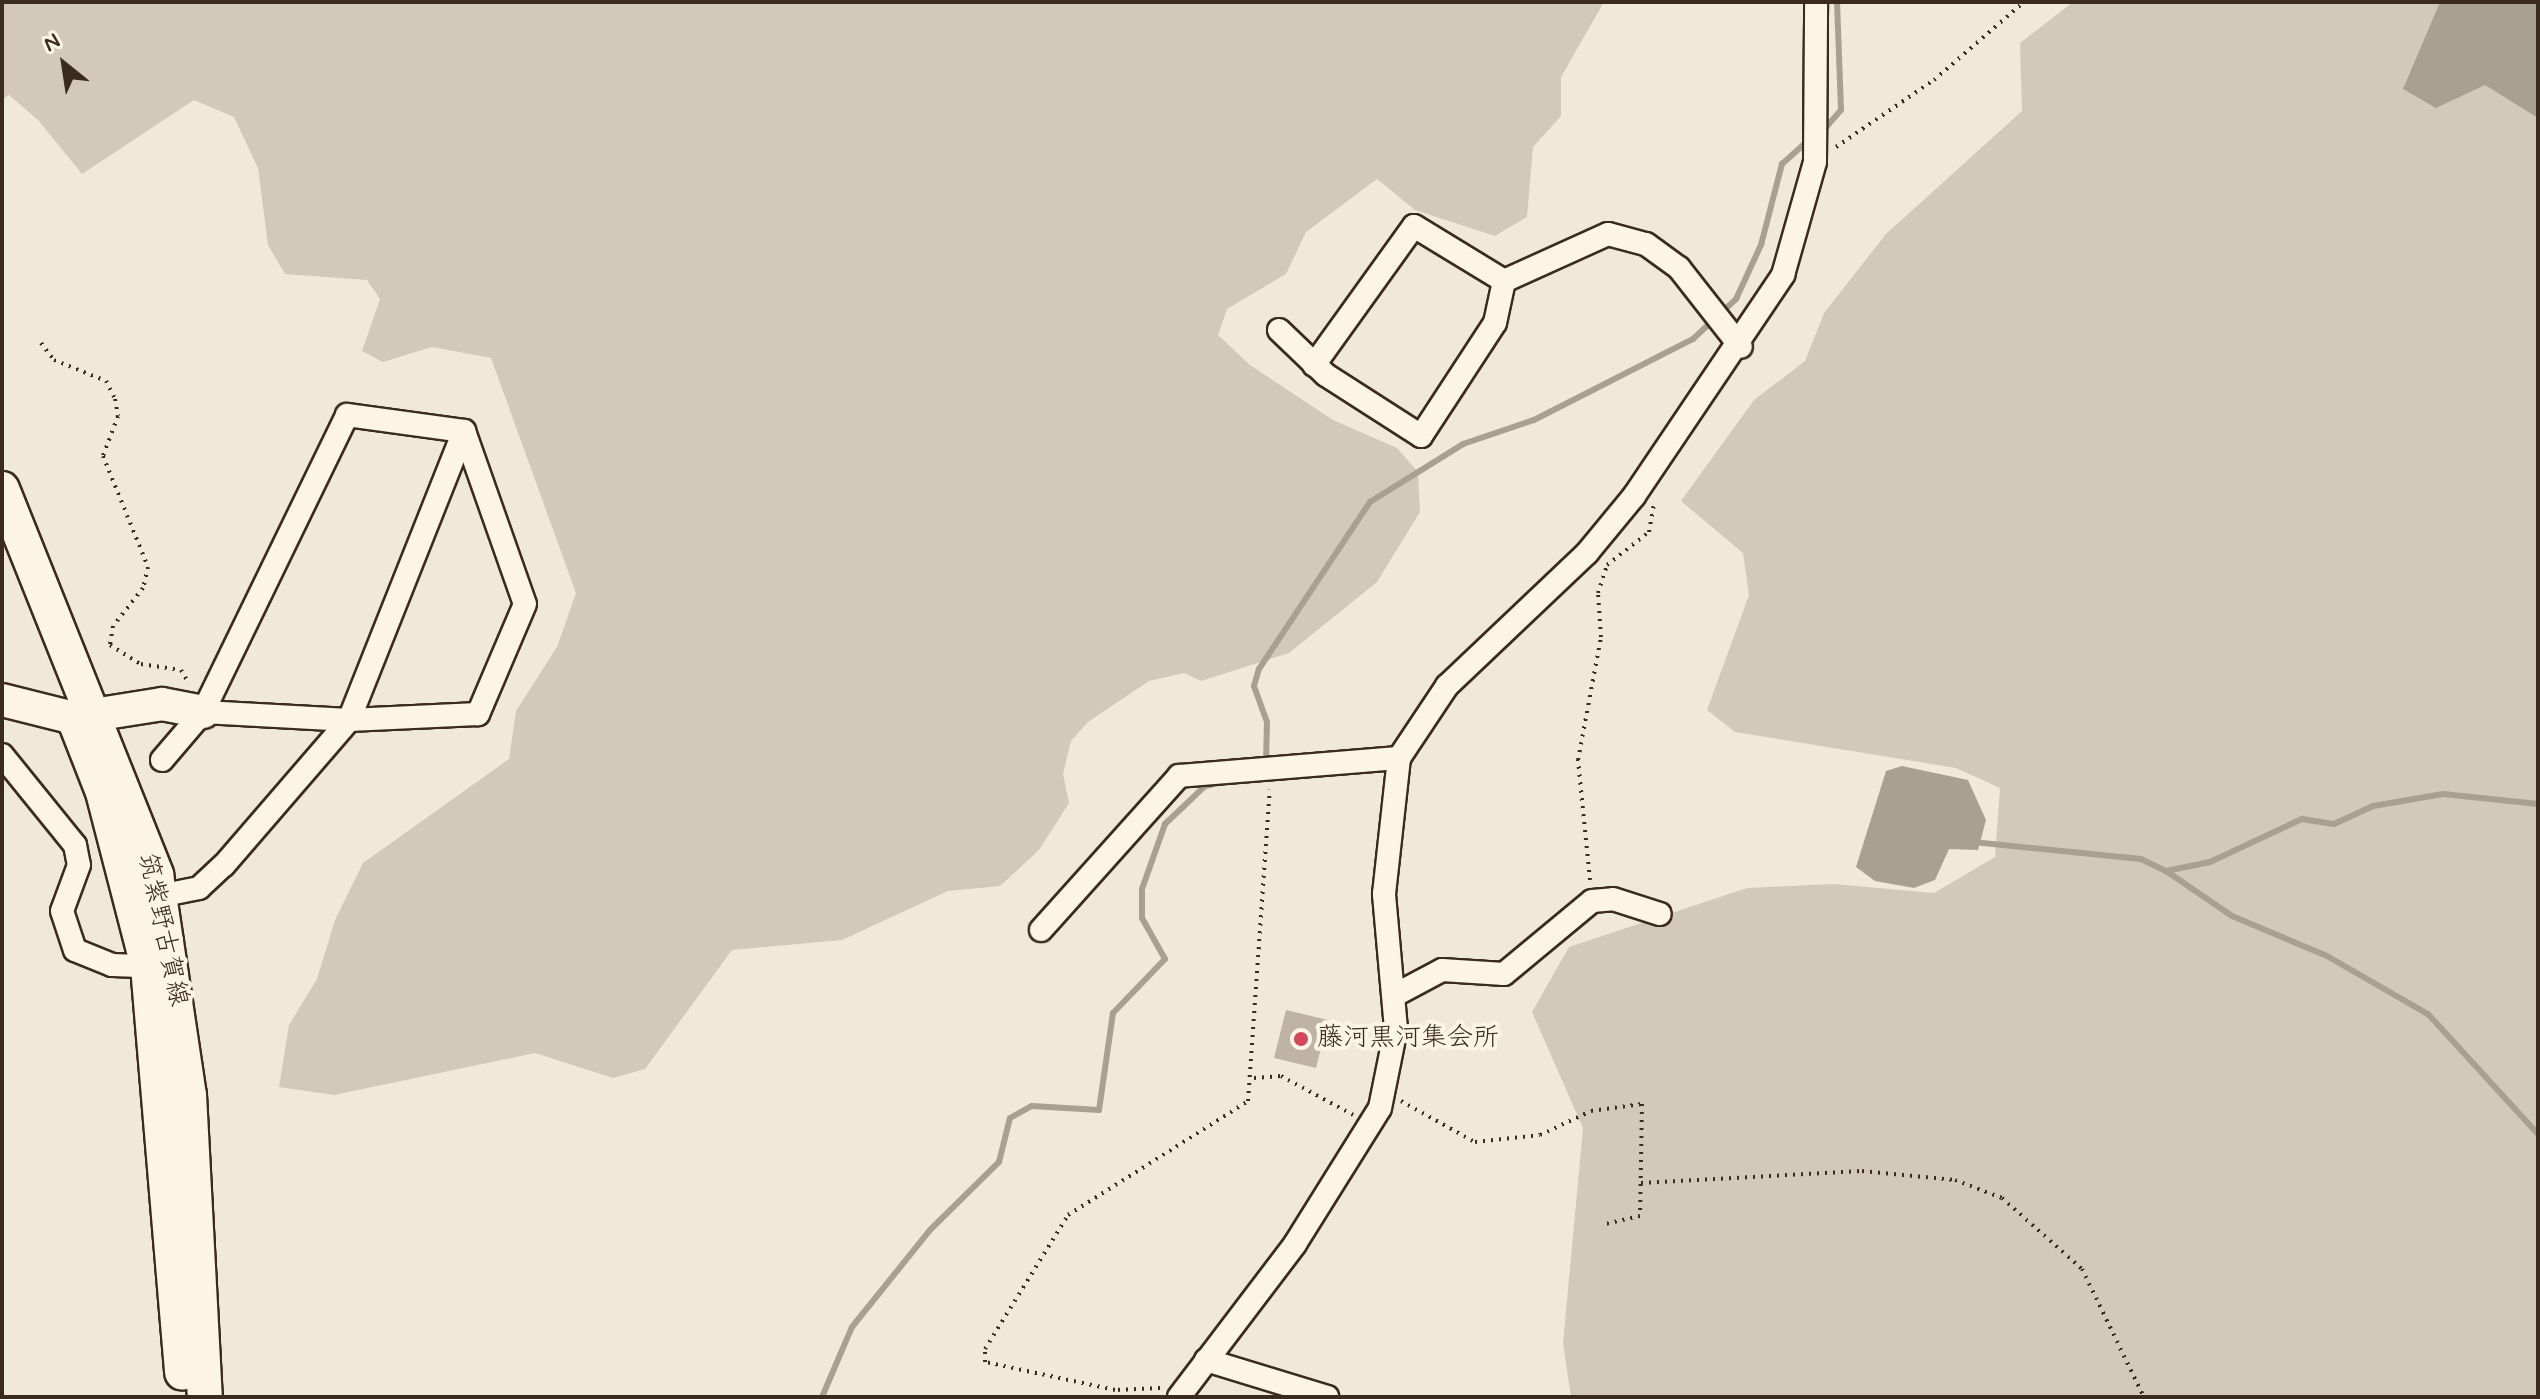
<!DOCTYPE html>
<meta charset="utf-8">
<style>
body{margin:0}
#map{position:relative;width:2540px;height:1399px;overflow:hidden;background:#f0e9d9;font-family:Mynerve,"Klee One",sans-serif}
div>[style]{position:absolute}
.green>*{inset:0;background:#d2c9ba}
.water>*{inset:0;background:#aaa091}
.stream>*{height:6px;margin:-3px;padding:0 3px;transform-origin:3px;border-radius:3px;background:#aaa091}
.building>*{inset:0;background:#beb3a4}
.path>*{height:4px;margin-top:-2px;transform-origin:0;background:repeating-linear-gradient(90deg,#3b2a1e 0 2px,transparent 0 8px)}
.roads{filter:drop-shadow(2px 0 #3b2a1e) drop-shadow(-2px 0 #3b2a1e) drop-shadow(0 2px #3b2a1e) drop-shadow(0 -2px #3b2a1e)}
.street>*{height:22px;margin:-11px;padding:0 11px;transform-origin:11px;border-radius:11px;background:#fcf5e5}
.secondary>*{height:32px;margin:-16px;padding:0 16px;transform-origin:16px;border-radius:16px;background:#fcf5e5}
.primary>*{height:34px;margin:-17px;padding:0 17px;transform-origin:17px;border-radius:17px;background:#fcf5e5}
.dots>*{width:22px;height:22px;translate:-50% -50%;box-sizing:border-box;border:4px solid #fcf5e5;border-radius:50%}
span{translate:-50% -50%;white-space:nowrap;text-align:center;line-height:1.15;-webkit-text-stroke:8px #fcf5e5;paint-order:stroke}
.street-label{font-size:26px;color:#3b2a1e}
.poi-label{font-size:26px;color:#3b2a1e}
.left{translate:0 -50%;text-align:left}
.frame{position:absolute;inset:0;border:4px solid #3b2a1e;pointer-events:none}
.north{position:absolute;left:24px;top:24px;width:80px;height:80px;-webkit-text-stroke:6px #fcf5e5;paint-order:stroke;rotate:330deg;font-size:22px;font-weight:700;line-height:32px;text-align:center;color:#3b2a1e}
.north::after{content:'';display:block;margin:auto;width:28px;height:36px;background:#3b2a1e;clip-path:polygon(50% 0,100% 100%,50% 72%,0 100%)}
</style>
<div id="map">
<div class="green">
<i style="clip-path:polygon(2px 2px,1604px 2px,1561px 77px,1561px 116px,1533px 147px,1527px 217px,1495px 236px,1415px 210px,1377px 179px,1306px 232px,1286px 274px,1227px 309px,1218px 335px,1250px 365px,1333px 420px,1397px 448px,1418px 472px,1420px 512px,1377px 582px,1289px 653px,1201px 681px,1184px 673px,1149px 681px,1088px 722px,1071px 741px,1063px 774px,1069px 803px,1039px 850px,1000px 886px,948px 891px,842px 940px,732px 950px,645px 1069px,613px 1078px,535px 1053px,334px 1095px,279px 1087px,289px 1025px,317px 979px,335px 920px,363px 863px,509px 759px,516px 711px,557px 647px,576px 593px,491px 358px,432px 347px,383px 362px,362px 351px,380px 299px,367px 280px,285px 274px,268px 245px,258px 168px,234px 117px,194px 100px,82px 174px,38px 120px,9px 95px,2px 100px)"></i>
<i style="clip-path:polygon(2073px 2px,2538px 2px,2538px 1397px,1571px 1397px,1563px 1343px,1583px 1128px,1532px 1012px,1569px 947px,1747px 888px,1834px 884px,1934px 893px,1995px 857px,2000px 788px,1956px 768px,1735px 732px,1707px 710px,1749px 595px,1743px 553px,1681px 501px,1754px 400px,1805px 361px,1824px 313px,1886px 234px,2022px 111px,2020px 43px)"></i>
</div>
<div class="water">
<i style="clip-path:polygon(2440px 2px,2538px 2px,2538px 118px,2485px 85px,2436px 108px,2403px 89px)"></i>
<i style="clip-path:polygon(1902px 766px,1968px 780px,1986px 820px,1978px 850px,1949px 849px,1935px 880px,1914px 888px,1875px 881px,1856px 867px,1886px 771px)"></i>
</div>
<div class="stream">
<i style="left:1821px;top:133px;width:30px;rotate:-49deg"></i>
<i style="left:1841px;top:110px;width:108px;rotate:-92.1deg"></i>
<i style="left:1266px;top:762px;width:40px;rotate:-88.6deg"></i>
<i style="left:1267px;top:722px;width:38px;rotate:-110deg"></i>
<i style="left:1254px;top:686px;width:18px;rotate:-74deg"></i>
<i style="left:1259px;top:669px;width:201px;rotate:-56.4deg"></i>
<i style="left:1370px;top:502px;width:110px;rotate:-31.9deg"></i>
<i style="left:1463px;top:444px;width:75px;rotate:-18.7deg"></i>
<i style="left:1534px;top:420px;width:178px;rotate:-27deg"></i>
<i style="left:1693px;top:339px;width:59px;rotate:-42.9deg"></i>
<i style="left:1736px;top:299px;width:60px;rotate:-65.2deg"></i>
<i style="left:1761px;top:245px;width:84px;rotate:-75.5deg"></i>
<i style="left:1782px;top:164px;width:39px;rotate:-42deg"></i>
<i style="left:1973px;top:842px;width:169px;rotate:5.8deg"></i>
<i style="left:2141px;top:859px;width:28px;rotate:26deg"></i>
<i style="left:2166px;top:871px;width:45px;rotate:-11.6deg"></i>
<i style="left:2210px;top:862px;width:102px;rotate:-25.1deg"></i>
<i style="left:2302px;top:819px;width:32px;rotate:9deg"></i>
<i style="left:2334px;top:824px;width:43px;rotate:-24.8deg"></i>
<i style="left:2373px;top:806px;width:71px;rotate:-9.7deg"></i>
<i style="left:2443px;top:794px;width:96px;rotate:6deg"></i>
<i style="left:2166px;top:871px;width:80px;rotate:34.3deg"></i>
<i style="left:2232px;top:916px;width:103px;rotate:22.8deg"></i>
<i style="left:2327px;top:956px;width:116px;rotate:29.9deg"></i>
<i style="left:2428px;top:1014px;width:163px;rotate:47.5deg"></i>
<i style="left:822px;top:1397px;width:76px;rotate:-66.8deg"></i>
<i style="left:852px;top:1327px;width:124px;rotate:-51.2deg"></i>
<i style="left:930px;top:1230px;width:97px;rotate:-44.6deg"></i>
<i style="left:999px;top:1162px;width:45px;rotate:-76deg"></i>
<i style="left:1010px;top:1118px;width:25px;rotate:-29deg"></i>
<i style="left:1032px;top:1106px;width:67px;rotate:3.4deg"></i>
<i style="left:1099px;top:1110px;width:98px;rotate:-81.8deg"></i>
<i style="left:1113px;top:1013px;width:75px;rotate:-46.1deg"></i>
<i style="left:1165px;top:959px;width:47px;rotate:-119.3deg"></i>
<i style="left:1142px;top:918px;width:29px;rotate:-90deg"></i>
<i style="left:1142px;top:889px;width:69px;rotate:-70.5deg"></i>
<i style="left:1165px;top:824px;width:55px;rotate:-43.5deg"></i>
<i style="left:1205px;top:786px;width:40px;rotate:-12deg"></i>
</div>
<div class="building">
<i style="clip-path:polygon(1286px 1010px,1328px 1020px,1316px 1068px,1274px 1058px)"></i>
</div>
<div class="path">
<i style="left:1836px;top:147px;width:119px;rotate:-34.4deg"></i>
<i style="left:1934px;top:80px;width:119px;rotate:-40.9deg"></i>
<i style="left:41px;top:343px;width:21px;rotate:53deg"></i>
<i style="left:54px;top:360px;width:56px;rotate:22deg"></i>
<i style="left:106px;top:381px;width:20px;rotate:63deg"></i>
<i style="left:115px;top:399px;width:17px;rotate:80deg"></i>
<i style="left:118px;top:416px;width:43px;rotate:110.6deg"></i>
<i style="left:103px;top:456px;width:120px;rotate:67.9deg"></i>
<i style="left:148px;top:567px;width:22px;rotate:103deg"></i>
<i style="left:143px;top:588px;width:48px;rotate:128.3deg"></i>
<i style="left:113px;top:626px;width:19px;rotate:99deg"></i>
<i style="left:110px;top:645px;width:36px;rotate:32deg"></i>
<i style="left:141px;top:664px;width:40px;rotate:8.5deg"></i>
<i style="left:181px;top:670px;width:16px;rotate:60deg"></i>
<i style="left:1590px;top:880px;width:121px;rotate:-95.7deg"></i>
<i style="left:1578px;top:760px;width:125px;rotate:-79.4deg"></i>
<i style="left:1601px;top:637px;width:44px;rotate:-93.9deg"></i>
<i style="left:1598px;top:593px;width:29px;rotate:-72deg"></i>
<i style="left:1607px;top:565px;width:53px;rotate:-38.2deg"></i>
<i style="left:1649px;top:532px;width:29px;rotate:-80deg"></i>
<i style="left:1254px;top:1078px;width:27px;rotate:-4deg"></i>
<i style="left:1281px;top:1076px;width:82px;rotate:28.4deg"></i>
<i style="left:1401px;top:1101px;width:85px;rotate:29deg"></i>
<i style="left:1475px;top:1142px;width:65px;rotate:-6.1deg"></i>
<i style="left:1540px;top:1135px;width:56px;rotate:-25.2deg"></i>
<i style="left:1591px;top:1111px;width:51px;rotate:-7.8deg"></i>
<i style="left:1642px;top:1104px;width:112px;rotate:91deg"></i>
<i style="left:1640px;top:1216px;width:35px;rotate:167deg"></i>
<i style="left:1641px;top:1183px;width:221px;rotate:-3.1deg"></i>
<i style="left:1862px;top:1171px;width:93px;rotate:5.5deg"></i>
<i style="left:1955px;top:1180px;width:50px;rotate:21deg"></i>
<i style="left:2002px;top:1198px;width:107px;rotate:41.6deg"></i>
<i style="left:2082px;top:1269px;width:142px;rotate:64.2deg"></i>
<i style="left:1160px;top:1388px;width:45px;rotate:177.5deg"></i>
<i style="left:1115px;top:1390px;width:133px;rotate:-167.8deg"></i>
<i style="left:985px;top:1362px;width:13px;rotate:-90deg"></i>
<i style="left:985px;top:1349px;width:158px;rotate:-58.2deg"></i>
<i style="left:1068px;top:1215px;width:213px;rotate:-32.3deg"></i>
<i style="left:1248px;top:1101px;width:312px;rotate:-86deg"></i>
</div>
<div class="roads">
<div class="street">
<i style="left:1279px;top:330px;width:65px;rotate:43.8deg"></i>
<i style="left:1326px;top:375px;width:113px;rotate:32.7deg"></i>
<i style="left:1421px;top:436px;width:135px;rotate:-56.8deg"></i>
<i style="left:1495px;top:323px;width:43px;rotate:-77.9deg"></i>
<i style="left:1504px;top:281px;width:114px;rotate:-24.3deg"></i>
<i style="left:1608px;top:234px;width:39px;rotate:15deg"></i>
<i style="left:1646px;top:244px;width:41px;rotate:36deg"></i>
<i style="left:1679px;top:268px;width:100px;rotate:51.9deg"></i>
<i style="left:1314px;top:365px;width:171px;rotate:-54.3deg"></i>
<i style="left:1414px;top:226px;width:105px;rotate:31.4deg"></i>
<i style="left:2px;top:755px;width:116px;rotate:51deg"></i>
<i style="left:75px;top:845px;width:20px;rotate:79deg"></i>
<i style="left:79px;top:865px;width:49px;rotate:110.3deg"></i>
<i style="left:62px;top:911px;width:41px;rotate:71.6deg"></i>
<i style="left:75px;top:950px;width:40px;rotate:22deg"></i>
<i style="left:112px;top:965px;width:36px;rotate:2deg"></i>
<i style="left:162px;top:760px;width:63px;rotate:-49.5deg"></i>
<i style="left:203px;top:712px;width:330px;rotate:-64.1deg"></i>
<i style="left:347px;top:415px;width:118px;rotate:7.8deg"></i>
<i style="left:464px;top:431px;width:183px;rotate:70.6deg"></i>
<i style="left:525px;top:604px;width:120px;rotate:113.1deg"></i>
<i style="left:478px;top:714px;width:129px;rotate:177.3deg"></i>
<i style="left:349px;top:720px;width:146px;rotate:-176.9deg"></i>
<i style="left:159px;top:896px;width:41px;rotate:-11.3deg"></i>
<i style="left:199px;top:888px;width:34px;rotate:-43deg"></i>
<i style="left:224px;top:865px;width:191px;rotate:-49.2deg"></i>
<i style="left:349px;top:720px;width:311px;rotate:-68.3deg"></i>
<i style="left:1041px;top:930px;width:207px;rotate:-48.1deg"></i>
<i style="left:1179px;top:776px;width:221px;rotate:-4.7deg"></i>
<i style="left:1395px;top:995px;width:53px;rotate:-28deg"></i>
<i style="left:1442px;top:970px;width:62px;rotate:3.7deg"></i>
<i style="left:1504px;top:974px;width:114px;rotate:-39.7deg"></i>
<i style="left:1592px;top:901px;width:21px;rotate:-5deg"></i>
<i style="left:1613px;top:899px;width:49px;rotate:17.7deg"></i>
<i style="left:1206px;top:1360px;width:127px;rotate:17deg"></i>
<i style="left:1179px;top:1397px;width:192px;rotate:-52.8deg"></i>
<i style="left:1295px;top:1244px;width:160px;rotate:-58deg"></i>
<i style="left:1380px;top:1108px;width:81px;rotate:-78.6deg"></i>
<i style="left:1396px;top:1029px;width:136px;rotate:-95.1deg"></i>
<i style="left:1384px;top:894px;width:137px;rotate:-83.7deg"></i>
<i style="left:1399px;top:758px;width:87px;rotate:-56.3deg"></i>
<i style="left:1447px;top:686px;width:193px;rotate:-43.5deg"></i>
<i style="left:1587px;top:553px;width:74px;rotate:-50.5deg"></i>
<i style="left:1634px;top:496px;width:267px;rotate:-56deg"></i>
<i style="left:1783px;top:275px;width:117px;rotate:-74.2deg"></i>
<i style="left:1815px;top:162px;width:160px;rotate:-89.6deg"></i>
</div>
<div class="secondary">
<i style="left:2px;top:700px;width:74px;rotate:14deg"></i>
<i style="left:74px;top:718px;width:89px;rotate:-9deg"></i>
<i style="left:162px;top:704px;width:42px;rotate:11deg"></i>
</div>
<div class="primary">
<i style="left:2px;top:489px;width:416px;rotate:68.2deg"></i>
<i style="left:156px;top:875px;width:222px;rotate:81.5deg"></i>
<i style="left:189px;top:1095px;width:302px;rotate:87deg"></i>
<i style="left:74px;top:718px;width:79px;rotate:68.6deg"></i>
<i style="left:103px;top:792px;width:180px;rotate:75.5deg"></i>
<i style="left:148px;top:966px;width:408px;rotate:85.2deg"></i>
</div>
</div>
<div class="dots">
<i style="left:1301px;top:1039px;background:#d1495b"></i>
</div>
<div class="street-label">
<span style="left:162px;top:930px;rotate:78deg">筑紫野古賀線</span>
</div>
<div class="poi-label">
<span class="left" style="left:1317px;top:1039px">藤河黒河集会所</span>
</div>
<div class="frame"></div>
<div class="north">N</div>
</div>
